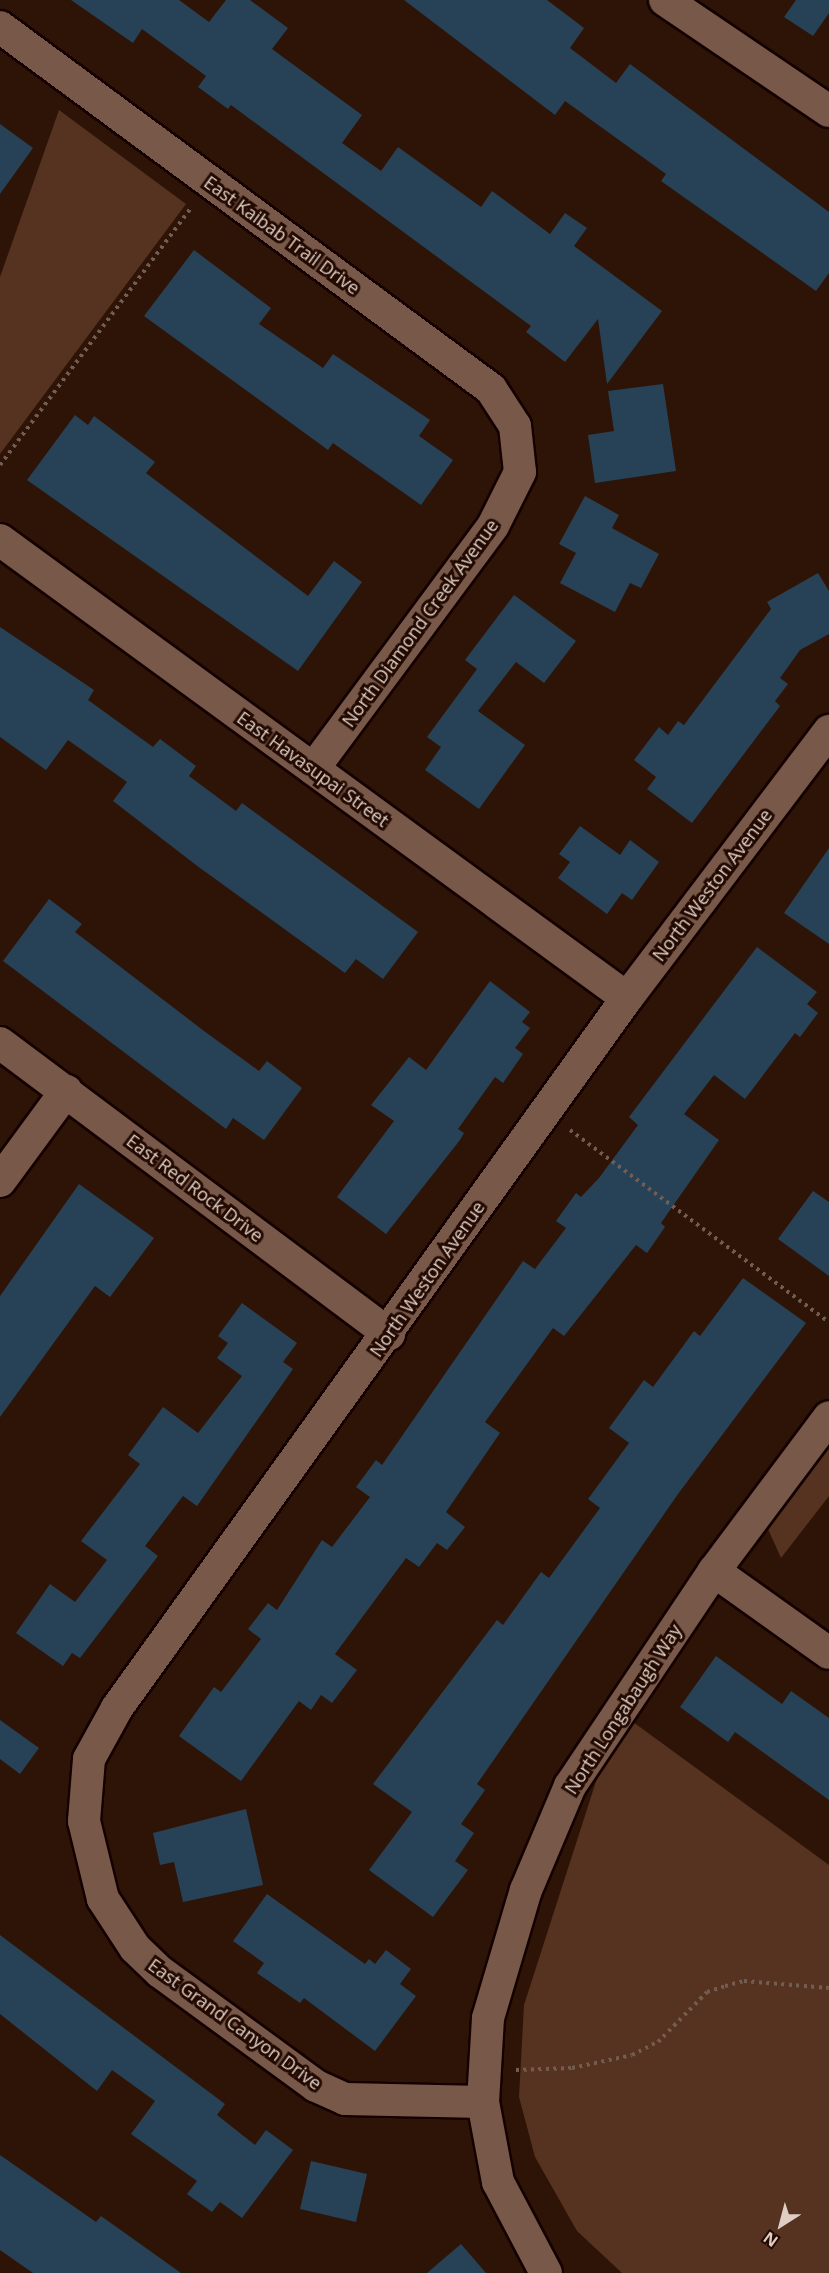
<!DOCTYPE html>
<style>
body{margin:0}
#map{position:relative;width:829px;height:2273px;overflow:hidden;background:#2d1406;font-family:"Open Sans",sans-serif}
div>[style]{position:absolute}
.green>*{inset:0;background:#563220}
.building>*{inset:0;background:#274256}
.path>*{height:4px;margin-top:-2px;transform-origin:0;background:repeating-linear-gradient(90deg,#735d51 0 3px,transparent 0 7.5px)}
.roads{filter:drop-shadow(2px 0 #140100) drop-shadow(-2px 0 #140100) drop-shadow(0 2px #140100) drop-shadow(0 -2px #140100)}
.minor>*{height:32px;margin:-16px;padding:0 16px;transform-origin:16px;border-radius:16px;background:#775849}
span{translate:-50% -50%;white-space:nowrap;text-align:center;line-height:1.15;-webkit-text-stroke:6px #230a01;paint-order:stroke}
.street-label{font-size:18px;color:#e0cec5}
.north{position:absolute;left:751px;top:2195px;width:60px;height:60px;-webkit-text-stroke:4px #230a01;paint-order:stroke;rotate:216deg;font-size:16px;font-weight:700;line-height:24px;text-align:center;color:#e0cec5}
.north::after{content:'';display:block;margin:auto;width:21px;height:27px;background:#e0cec5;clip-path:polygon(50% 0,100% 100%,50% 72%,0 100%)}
</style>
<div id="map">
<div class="green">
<i style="clip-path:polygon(59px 110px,186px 204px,0 454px,0 277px)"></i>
<i style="clip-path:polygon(829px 1447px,829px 1496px,781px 1558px,768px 1529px)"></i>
<i style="clip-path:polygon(633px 1722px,829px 1865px,829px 2273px,622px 2273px,577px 2231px,535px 2157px,519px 2097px,524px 2005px,599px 1772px)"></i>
</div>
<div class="building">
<i style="clip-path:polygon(71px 0,179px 0,209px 22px,226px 0,250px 0,288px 28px,272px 49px,362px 115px,342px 143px,381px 171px,398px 147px,481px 207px,492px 191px,550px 234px,565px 213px,587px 228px,574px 246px,662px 311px,607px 384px,598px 319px,565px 362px,526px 332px,531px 326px,231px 105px,228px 109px,198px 87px,206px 76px,142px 29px,133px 43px)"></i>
<i style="clip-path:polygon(404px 0,547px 0,584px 28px,570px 48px,616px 83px,630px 64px,829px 212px,829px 273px,816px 291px,661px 181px,666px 174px,565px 101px,555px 115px)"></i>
<i style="clip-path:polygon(796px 0,829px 0,829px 13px,813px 36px,784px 17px)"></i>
<i style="clip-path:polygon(0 124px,33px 148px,0 194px)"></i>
<i style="clip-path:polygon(194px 250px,271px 308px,259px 324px,323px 368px,333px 354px,430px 420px,419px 436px,453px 460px,421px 505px,333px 443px,328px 450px,144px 316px)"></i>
<i style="clip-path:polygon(663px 384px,676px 471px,595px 483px,588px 435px,614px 431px,608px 391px)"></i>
<i style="clip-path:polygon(75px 415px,88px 425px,94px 416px,155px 462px,146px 473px,308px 596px,334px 561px,362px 582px,298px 671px,27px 480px)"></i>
<i style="clip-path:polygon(585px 496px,619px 515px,612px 528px,659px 554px,641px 588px,630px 583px,615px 612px,560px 583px,576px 553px,559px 544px)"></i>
<i style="clip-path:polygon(818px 573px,829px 591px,829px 634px,800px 650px,780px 678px,788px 684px,775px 701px,780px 706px,692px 823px,647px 789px,656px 777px,634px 760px,659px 727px,668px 735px,678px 721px,684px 725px,771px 609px,767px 602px)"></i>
<i style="clip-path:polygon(514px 595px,576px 641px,544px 683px,516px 662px,478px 711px,525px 745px,479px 809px,425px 770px,441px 747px,427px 737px,477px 669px,465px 660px)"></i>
<i style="clip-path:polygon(0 627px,94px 690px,88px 700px,153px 747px,160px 739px,196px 766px,189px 776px,236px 811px,242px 803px,418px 932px,383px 979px,356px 959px,345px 973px,196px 865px,113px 801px,127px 782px,68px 740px,46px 770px,0 737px)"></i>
<i style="clip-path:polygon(580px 826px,620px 855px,630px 840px,659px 862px,632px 900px,622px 893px,607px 914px,558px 878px,570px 862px,559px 854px)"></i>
<i style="clip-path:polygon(829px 848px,829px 944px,784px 913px)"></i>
<i style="clip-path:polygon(49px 899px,82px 924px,75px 932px,204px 1031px,259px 1071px,267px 1061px,302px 1088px,264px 1140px,233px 1118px,226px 1129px,3px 961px)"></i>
<i style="clip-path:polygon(757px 947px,817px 992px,807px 1004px,818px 1013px,800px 1037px,795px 1033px,745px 1099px,714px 1075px,684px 1114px,719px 1140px,661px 1223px,665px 1227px,647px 1253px,636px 1245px,564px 1336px,553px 1328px,485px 1422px,500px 1433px,446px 1512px,465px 1527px,447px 1550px,437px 1543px,419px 1567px,406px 1558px,335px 1654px,357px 1670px,332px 1703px,321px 1695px,311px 1710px,299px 1701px,241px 1781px,179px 1736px,214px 1687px,221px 1692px,261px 1639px,248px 1629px,268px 1603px,277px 1610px,322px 1540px,332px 1547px,370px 1497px,356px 1487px,376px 1460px,382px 1465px,523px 1261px,535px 1269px,566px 1228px,556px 1221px,576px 1193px,581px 1197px,599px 1178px,638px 1125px,629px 1117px)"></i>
<i style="clip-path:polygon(490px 981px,530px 1012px,522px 1022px,530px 1028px,515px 1048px,523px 1054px,503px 1083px,495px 1077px,458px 1129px,464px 1133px,460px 1140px,386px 1234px,337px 1197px,394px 1121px,371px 1105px,409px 1057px,426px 1070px)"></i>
<i style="clip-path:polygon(79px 1184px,154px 1238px,110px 1297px,95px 1286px,0 1417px,0 1296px)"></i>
<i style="clip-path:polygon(813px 1191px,829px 1202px,829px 1276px,778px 1239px)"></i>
<i style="clip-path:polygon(743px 1278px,806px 1323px,678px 1494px,477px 1784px,485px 1790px,461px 1824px,474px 1833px,455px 1861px,468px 1870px,433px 1917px,369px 1870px,412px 1812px,373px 1784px,497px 1620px,503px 1625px,541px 1572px,549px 1578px,600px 1508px,588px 1499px,629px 1443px,609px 1428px,644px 1380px,653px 1387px,694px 1331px,700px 1336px)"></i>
<i style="clip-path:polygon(242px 1303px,297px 1343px,283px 1362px,293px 1369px,197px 1506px,183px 1496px,145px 1546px,158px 1556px,80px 1658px,72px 1653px,63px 1666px,16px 1633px,50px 1584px,75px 1602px,107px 1560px,81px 1541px,140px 1464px,128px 1455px,163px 1407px,198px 1433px,242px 1376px,217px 1358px,228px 1343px,218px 1336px)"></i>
<i style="clip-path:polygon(716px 1656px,782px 1704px,791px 1691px,829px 1718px,829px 1800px,735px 1732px,728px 1742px,680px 1707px)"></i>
<i style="clip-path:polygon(0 1720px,39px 1748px,20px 1774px,0 1759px)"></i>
<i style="clip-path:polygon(246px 1809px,263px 1885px,183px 1902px,174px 1862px,160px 1865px,153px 1833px)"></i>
<i style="clip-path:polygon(267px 1894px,365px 1964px,369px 1959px,375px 1964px,386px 1950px,411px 1969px,400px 1984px,416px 1996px,375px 2051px,304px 1998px,300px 2003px,257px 1973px,264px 1963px,233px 1941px)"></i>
<i style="clip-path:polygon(0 1935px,225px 2104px,217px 2115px,255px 2145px,266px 2130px,293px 2150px,242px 2218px,220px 2202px,212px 2212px,187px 2194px,197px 2181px,131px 2134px,155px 2101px,112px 2070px,97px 2091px,0 2014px)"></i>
<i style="clip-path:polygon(0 2155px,96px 2222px,101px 2216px,181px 2273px,33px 2273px,0 2250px)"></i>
<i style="clip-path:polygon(311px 2161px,367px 2174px,356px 2222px,300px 2209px)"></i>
<i style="clip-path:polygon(461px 2244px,486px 2273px,427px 2273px)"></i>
</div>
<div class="path">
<i style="left:0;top:465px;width:322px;rotate:-53.4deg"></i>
<i style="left:570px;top:1130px;width:322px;rotate:36.6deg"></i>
<i style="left:516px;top:2070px;width:56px;rotate:-2deg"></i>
<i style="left:572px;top:2068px;width:61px;rotate:-12.2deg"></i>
<i style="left:632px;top:2055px;width:29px;rotate:-27deg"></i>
<i style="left:658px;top:2042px;width:70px;rotate:-45.6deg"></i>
<i style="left:707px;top:1992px;width:19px;rotate:-18deg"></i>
<i style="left:725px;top:1986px;width:20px;rotate:-15deg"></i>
<i style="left:744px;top:1981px;width:85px;rotate:4.7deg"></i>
</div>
<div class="roads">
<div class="minor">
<i style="left:665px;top:0;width:198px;rotate:34.1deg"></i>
<i style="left:0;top:27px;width:610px;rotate:36.4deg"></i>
<i style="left:491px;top:389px;width:44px;rotate:57deg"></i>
<i style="left:515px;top:426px;width:46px;rotate:83.8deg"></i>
<i style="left:520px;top:472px;width:60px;rotate:116.6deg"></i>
<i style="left:493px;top:526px;width:302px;rotate:126.5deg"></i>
<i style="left:0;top:540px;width:776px;rotate:36.15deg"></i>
<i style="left:0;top:1043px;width:486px;rotate:36.8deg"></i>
<i style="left:0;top:1181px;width:112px;rotate:-53.7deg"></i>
<i style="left:714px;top:1571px;width:141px;rotate:35.5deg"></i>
<i style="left:483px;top:2102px;width:138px;rotate:-178.8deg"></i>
<i style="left:345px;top:2099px;width:32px;rotate:-156deg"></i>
<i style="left:316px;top:2086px;width:193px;rotate:-143.8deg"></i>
<i style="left:160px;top:1972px;width:35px;rotate:-136deg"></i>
<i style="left:135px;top:1948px;width:59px;rotate:-123.1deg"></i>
<i style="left:103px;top:1899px;width:80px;rotate:-103.7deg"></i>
<i style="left:84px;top:1821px;width:62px;rotate:-85.4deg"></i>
<i style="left:89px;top:1759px;width:58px;rotate:-61.2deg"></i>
<i style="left:117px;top:1708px;width:874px;rotate:-54.31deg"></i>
<i style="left:627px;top:998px;width:335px;rotate:-52.9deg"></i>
<i style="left:546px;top:2273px;width:103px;rotate:-117.8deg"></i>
<i style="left:498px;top:2182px;width:81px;rotate:-100.6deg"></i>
<i style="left:483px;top:2102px;width:84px;rotate:-86.6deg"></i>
<i style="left:488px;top:2018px;width:134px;rotate:-73.5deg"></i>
<i style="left:526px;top:1890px;width:113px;rotate:-67.1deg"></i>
<i style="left:570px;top:1786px;width:259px;rotate:-56.2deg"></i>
<i style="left:714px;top:1571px;width:192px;rotate:-53.2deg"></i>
</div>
</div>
<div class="street-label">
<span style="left:282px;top:235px;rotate:36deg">East Kaibab Trail Drive</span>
<span style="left:420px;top:623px;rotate:-54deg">North Diamond Creek Avenue</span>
<span style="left:313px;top:769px;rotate:36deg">East Havasupai Street</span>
<span style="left:712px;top:885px;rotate:-53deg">North Weston Avenue</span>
<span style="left:195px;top:1188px;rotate:37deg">East Red Rock Drive</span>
<span style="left:427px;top:1279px;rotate:-55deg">North Weston Avenue</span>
<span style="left:623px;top:1709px;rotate:-57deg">North Longabaugh Way</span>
<span style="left:235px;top:2024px;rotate:36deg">East Grand Canyon Drive</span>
</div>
<div class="north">N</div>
</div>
